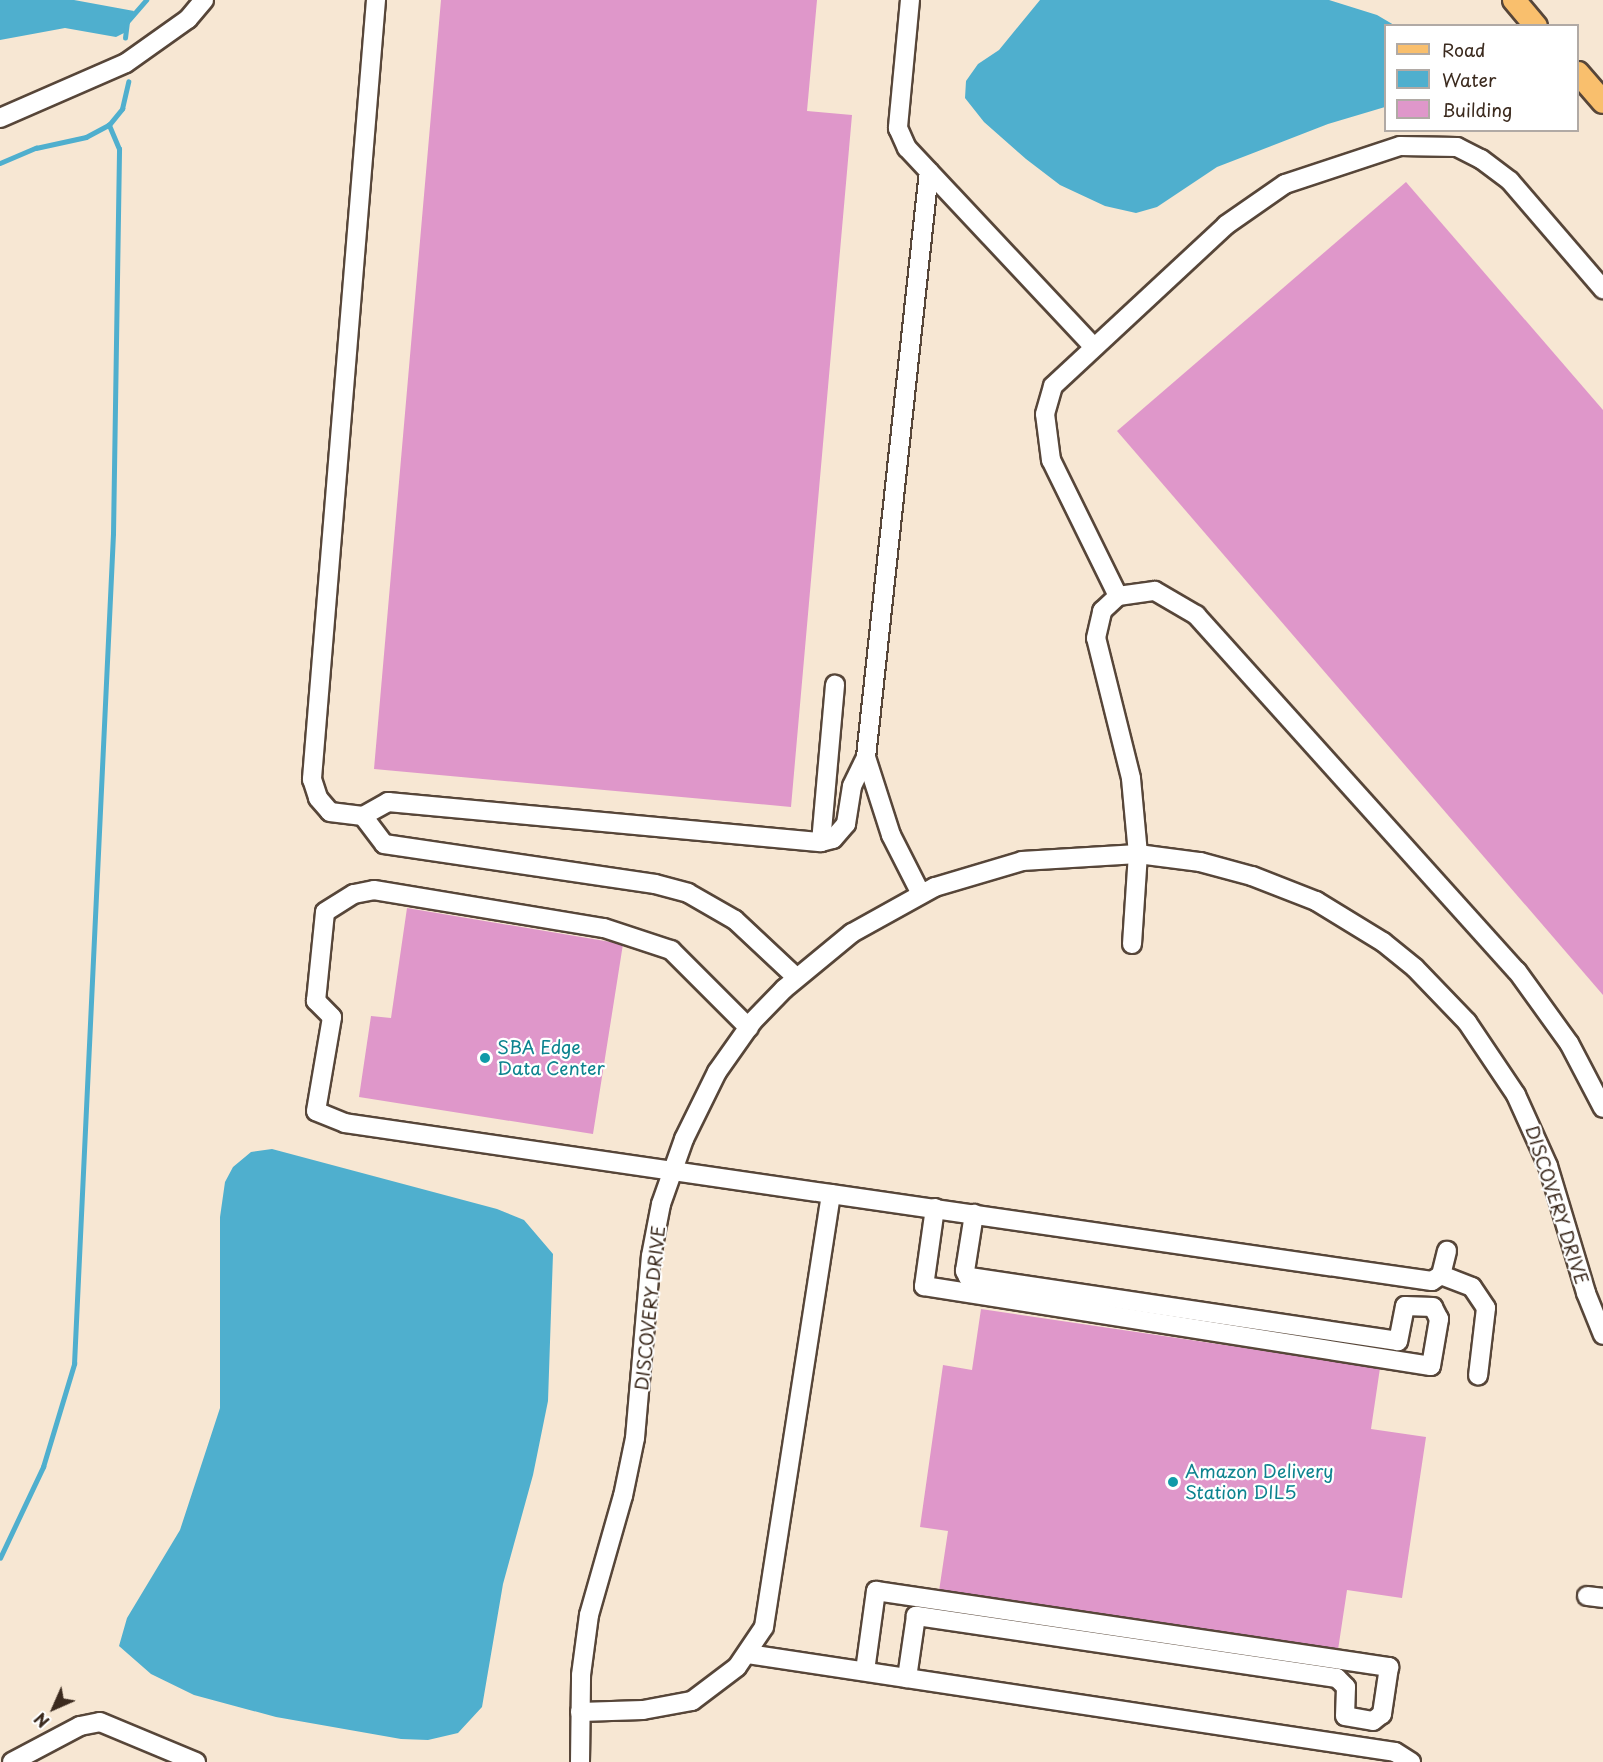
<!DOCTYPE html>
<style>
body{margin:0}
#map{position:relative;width:1603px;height:1762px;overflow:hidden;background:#f7e7d3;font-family:"Playpen Sans",sans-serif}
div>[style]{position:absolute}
.water>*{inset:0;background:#4fafce}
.stream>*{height:4.5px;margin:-2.25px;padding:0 2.25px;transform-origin:2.25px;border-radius:2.25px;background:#4fafce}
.building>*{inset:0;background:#df97ca}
.roads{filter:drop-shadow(2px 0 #574639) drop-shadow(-2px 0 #574639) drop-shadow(0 2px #574639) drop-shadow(0 -2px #574639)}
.minor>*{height:18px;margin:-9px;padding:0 9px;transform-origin:9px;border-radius:9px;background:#fff}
.major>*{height:22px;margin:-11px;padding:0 11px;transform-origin:11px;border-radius:11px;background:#f9bf6d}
.dots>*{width:16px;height:16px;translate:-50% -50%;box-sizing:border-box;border:3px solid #fff;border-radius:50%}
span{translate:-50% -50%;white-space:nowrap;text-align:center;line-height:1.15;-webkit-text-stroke:4.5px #fff;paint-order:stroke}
.culture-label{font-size:18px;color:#0d838f}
.left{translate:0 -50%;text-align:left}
.street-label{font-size:18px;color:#3b2a1e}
.legend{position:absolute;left:1384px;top:24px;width:195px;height:108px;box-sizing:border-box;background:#fff;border:2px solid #b1aaa5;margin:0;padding:8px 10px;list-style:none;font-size:18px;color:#3b2a1e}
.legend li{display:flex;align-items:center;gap:12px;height:30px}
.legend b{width:30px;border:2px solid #b1aaa5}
.north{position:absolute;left:24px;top:1678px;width:60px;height:60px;-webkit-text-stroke:4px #fff;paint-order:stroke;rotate:225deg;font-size:16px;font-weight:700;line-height:24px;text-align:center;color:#3b2a1e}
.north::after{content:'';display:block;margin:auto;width:21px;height:27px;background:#3b2a1e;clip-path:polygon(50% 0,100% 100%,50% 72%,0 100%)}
</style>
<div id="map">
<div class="water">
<i style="clip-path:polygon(0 0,74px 0,134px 11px,126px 32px,116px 37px,65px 28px,0 40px)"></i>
<i style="clip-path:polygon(1040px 0,1329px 0,1377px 15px,1394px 25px,1386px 26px,1385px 107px,1328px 124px,1217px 167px,1157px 207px,1136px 213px,1105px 206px,1060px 185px,1026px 159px,984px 122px,965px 98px,966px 81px,978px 64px,999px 50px)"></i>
<i style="clip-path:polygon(272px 1149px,497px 1209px,524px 1220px,553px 1254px,548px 1401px,533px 1475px,503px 1584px,482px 1707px,458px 1733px,428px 1740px,401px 1739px,276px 1717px,194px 1695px,151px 1674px,119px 1646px,127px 1618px,180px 1530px,220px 1408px,220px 1217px,225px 1182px,233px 1167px,251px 1152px)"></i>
</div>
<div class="stream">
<i style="left:125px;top:38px;width:16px;rotate:-83deg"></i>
<i style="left:127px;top:22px;width:29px;rotate:-49deg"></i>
<i style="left:0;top:163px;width:39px;rotate:-23deg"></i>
<i style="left:36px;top:148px;width:51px;rotate:-12.4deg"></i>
<i style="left:86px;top:137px;width:26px;rotate:-28deg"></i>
<i style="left:109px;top:125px;width:21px;rotate:-51deg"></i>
<i style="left:122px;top:109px;width:28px;rotate:-77deg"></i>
<i style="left:0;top:1558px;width:101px;rotate:-64.7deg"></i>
<i style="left:43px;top:1467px;width:108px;rotate:-73.2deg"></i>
<i style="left:74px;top:1364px;width:831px;rotate:-87.31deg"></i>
<i style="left:113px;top:534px;width:385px;rotate:-89.1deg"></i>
<i style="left:119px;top:149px;width:26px;rotate:-113deg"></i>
</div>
<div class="building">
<i style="clip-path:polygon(441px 0,817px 0,807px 111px,852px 115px,791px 807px,374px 769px)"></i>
<i style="clip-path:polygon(1406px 182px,1603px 410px,1603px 995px,1117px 431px)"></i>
<i style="clip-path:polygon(407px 908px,623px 944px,593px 1134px,359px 1097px,371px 1016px,391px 1018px)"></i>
<i style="clip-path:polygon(981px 1309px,1380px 1368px,1371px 1429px,1426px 1437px,1402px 1598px,1347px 1590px,1338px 1650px,939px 1591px,948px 1531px,920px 1527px,943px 1365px,972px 1370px)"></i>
</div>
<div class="roads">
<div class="minor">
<i style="left:376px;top:0;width:782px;rotate:94.7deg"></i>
<i style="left:312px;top:779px;width:20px;rotate:72deg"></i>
<i style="left:318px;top:798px;width:18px;rotate:49deg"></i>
<i style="left:330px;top:812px;width:33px;rotate:7deg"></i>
<i style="left:363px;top:816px;width:35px;rotate:53deg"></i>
<i style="left:384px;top:844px;width:274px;rotate:8.4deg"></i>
<i style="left:655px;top:884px;width:34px;rotate:15deg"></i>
<i style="left:688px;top:893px;width:54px;rotate:29.9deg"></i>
<i style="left:735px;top:920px;width:83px;rotate:43.1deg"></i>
<i style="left:910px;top:0;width:129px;rotate:95.4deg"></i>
<i style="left:898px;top:128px;width:22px;rotate:66deg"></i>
<i style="left:907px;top:148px;width:273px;rotate:46.8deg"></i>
<i style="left:0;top:118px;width:137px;rotate:-23.6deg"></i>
<i style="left:126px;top:63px;width:76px;rotate:-35.4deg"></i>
<i style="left:188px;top:19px;width:25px;rotate:-50deg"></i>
<i style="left:1118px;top:596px;width:152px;rotate:-116.2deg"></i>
<i style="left:1051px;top:460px;width:46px;rotate:-97.4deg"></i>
<i style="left:1045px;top:414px;width:29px;rotate:-74deg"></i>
<i style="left:1053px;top:386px;width:236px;rotate:-42.9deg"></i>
<i style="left:1226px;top:225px;width:72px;rotate:-34.8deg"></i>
<i style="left:1285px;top:184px;width:121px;rotate:-18.3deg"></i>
<i style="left:1400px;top:146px;width:57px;rotate:1deg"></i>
<i style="left:1457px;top:147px;width:27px;rotate:27deg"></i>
<i style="left:1481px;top:159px;width:36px;rotate:37deg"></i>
<i style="left:1510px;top:181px;width:143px;rotate:49.3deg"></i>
<i style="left:363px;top:816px;width:29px;rotate:-29deg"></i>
<i style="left:388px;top:802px;width:435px;rotate:5.3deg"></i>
<i style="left:821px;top:842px;width:12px;rotate:-14deg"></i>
<i style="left:833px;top:839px;width:20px;rotate:-49deg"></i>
<i style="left:846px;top:824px;width:38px;rotate:-81deg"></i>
<i style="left:852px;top:786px;width:32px;rotate:-64deg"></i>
<i style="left:821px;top:842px;width:158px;rotate:-84.9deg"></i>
<i style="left:921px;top:894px;width:66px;rotate:-117deg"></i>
<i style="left:891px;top:835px;width:82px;rotate:-107.8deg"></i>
<i style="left:866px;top:757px;width:589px;rotate:-83.86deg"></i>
<i style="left:1132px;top:944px;width:90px;rotate:-86.2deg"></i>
<i style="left:1138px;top:854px;width:76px;rotate:-95.3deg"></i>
<i style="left:1131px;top:778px;width:144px;rotate:-104deg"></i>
<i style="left:1096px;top:638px;width:28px;rotate:-77deg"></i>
<i style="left:1102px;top:611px;width:22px;rotate:-43deg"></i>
<i style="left:1118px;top:596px;width:37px;rotate:-8deg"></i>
<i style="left:1155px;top:591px;width:48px;rotate:30.3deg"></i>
<i style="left:1196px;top:615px;width:479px;rotate:48deg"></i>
<i style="left:1517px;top:971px;width:89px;rotate:54.2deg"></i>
<i style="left:1569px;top:1043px;width:73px;rotate:62.4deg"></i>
<i style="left:831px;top:1194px;width:607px;rotate:8.24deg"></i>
<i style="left:1432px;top:1281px;width:11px;rotate:-34deg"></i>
<i style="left:1441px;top:1275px;width:25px;rotate:-76deg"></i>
<i style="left:935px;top:1208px;width:79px;rotate:98deg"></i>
<i style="left:924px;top:1286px;width:513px;rotate:8.97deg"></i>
<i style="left:1431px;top:1366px;width:48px;rotate:-80.3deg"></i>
<i style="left:1439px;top:1319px;width:13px;rotate:-117deg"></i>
<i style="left:1433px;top:1307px;width:28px;rotate:-178deg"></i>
<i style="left:1405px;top:1306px;width:36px;rotate:101deg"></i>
<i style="left:1398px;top:1341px;width:435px;rotate:-171.5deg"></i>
<i style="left:968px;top:1277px;width:7px;rotate:-117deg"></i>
<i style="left:965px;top:1271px;width:58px;rotate:-81deg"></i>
<i style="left:1441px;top:1275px;width:33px;rotate:21deg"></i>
<i style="left:1472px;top:1287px;width:25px;rotate:56deg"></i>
<i style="left:1486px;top:1308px;width:68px;rotate:96.7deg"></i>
<i style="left:1587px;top:1596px;width:16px;rotate:7deg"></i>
<i style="left:748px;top:1654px;width:654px;rotate:8.61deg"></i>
<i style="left:1395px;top:1752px;width:19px;rotate:32deg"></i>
<i style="left:865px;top:1671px;width:81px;rotate:-82.2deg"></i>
<i style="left:876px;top:1591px;width:519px;rotate:8.43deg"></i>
<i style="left:1389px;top:1667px;width:48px;rotate:98.5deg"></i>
<i style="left:1382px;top:1714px;width:11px;rotate:142deg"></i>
<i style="left:1373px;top:1721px;width:28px;rotate:-170deg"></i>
<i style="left:1345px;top:1716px;width:29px;rotate:-88deg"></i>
<i style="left:1346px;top:1687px;width:13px;rotate:-135deg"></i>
<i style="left:1337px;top:1678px;width:426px;rotate:-171.6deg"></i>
<i style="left:916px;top:1616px;width:63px;rotate:98.3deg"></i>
<i style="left:580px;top:1712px;width:63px;rotate:-1.8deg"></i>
<i style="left:643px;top:1710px;width:50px;rotate:-10.4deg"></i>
<i style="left:692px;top:1701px;width:56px;rotate:-37.1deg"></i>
<i style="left:737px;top:1667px;width:48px;rotate:-56deg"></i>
<i style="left:764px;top:1627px;width:438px;rotate:-81.2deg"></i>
<i style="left:831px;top:1194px;width:491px;rotate:-171.7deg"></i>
<i style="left:345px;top:1123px;width:31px;rotate:-158deg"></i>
<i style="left:316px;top:1111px;width:95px;rotate:-80.3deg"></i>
<i style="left:332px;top:1017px;width:23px;rotate:-135deg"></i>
<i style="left:316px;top:1001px;width:89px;rotate:-84.2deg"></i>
<i style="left:325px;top:912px;width:34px;rotate:-32deg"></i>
<i style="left:354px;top:894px;width:20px;rotate:-11deg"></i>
<i style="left:374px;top:890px;width:233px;rotate:9.4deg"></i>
<i style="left:604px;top:928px;width:71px;rotate:18.2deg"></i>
<i style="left:671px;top:950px;width:110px;rotate:45deg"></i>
<i style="left:12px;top:1762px;width:77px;rotate:-27.9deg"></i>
<i style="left:80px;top:1726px;width:20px;rotate:-11deg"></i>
<i style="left:100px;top:1722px;width:104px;rotate:22.6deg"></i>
<i style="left:580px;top:1762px;width:87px;rotate:-89.3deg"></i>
<i style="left:581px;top:1675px;width:61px;rotate:-82.4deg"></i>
<i style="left:589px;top:1615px;width:124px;rotate:-74.1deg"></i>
<i style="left:623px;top:1496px;width:59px;rotate:-78.3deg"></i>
<i style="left:635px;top:1438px;width:183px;rotate:-85deg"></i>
<i style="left:651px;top:1256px;width:53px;rotate:-79.1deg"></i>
<i style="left:661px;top:1204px;width:69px;rotate:-70.5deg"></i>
<i style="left:684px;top:1139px;width:75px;rotate:-63.8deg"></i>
<i style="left:717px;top:1072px;width:62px;rotate:-54.8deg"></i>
<i style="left:753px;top:1021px;width:45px;rotate:-45.9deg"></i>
<i style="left:784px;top:989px;width:88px;rotate:-39.5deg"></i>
<i style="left:852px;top:933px;width:95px;rotate:-29deg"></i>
<i style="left:935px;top:887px;width:91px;rotate:-16.6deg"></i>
<i style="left:1022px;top:861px;width:116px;rotate:-3.5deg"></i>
<i style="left:1138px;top:854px;width:63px;rotate:7.4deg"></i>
<i style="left:1200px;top:862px;width:54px;rotate:15.1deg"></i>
<i style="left:1252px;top:876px;width:69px;rotate:21.3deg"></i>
<i style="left:1316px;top:901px;width:79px;rotate:31.5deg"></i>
<i style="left:1383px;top:942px;width:41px;rotate:39.1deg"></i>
<i style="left:1415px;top:968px;width:75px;rotate:46.1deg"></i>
<i style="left:1467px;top:1022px;width:88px;rotate:56.1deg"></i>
<i style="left:1516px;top:1095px;width:78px;rotate:65.7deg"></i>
<i style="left:1548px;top:1166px;width:133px;rotate:73.3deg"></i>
<i style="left:1586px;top:1293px;width:45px;rotate:68deg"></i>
</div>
<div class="major">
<i style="left:1514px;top:0;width:34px;rotate:50deg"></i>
<i style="left:1578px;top:73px;width:38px;rotate:49deg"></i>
</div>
</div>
<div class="dots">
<i style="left:485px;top:1058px;background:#0f9aa8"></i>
<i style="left:1173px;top:1482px;background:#0f9aa8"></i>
</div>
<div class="culture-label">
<span class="left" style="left:497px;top:1058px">SBA Edge<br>Data Center</span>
<span class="left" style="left:1185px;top:1482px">Amazon Delivery<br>Station DIL5</span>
</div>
<div class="street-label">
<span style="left:1557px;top:1205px;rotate:72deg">DISCOVERY DRIVE</span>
<span style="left:650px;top:1308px;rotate:-84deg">DISCOVERY DRIVE</span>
</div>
<ul class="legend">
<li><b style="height:8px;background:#f9bf6d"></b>Road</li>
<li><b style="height:16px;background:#4fafce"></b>Water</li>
<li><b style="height:16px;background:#df97ca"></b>Building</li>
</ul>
<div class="north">N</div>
</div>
